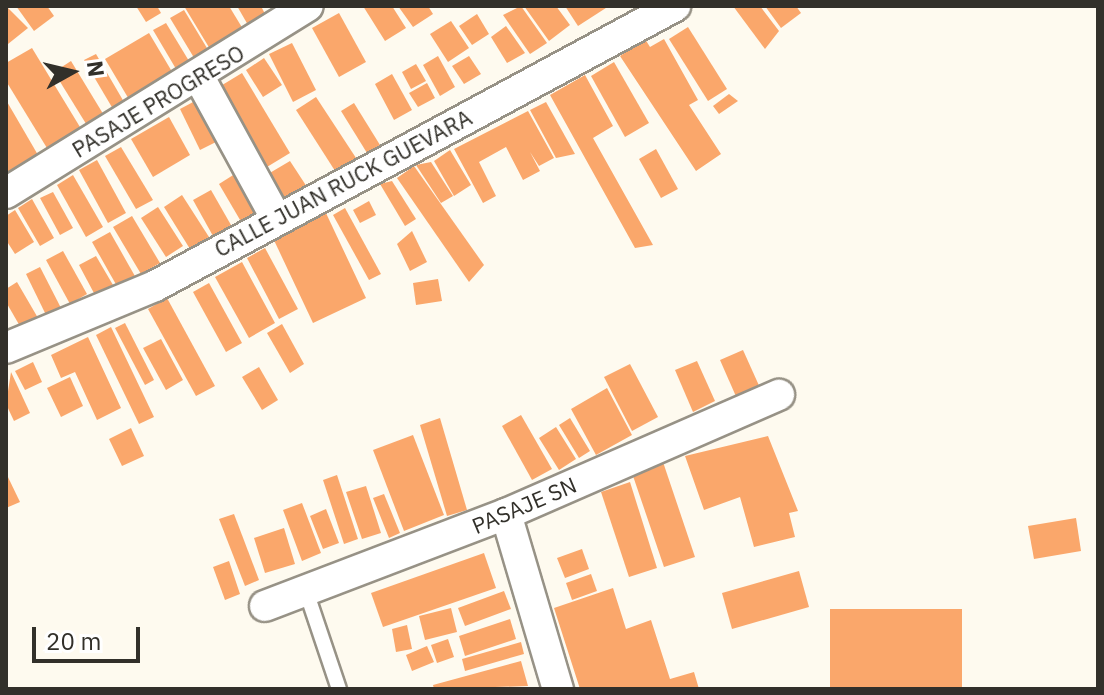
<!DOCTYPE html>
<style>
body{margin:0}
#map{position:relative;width:1104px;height:695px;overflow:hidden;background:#fefaef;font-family:"IBM Plex Sans",sans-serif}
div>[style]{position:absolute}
.building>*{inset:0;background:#faa76b}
.roads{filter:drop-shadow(2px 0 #979286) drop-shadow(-2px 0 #979286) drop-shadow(0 2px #979286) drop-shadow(0 -2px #979286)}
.lane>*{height:14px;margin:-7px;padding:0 7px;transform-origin:7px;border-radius:7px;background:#fff}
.street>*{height:30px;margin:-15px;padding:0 15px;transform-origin:15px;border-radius:15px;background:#fff}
span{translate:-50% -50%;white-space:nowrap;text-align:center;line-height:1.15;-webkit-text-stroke:6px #fff;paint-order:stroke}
.street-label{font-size:22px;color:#32302a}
.frame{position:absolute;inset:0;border:8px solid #32302a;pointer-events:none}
.north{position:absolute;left:32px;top:32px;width:80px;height:80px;-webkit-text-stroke:6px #fff;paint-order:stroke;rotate:82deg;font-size:22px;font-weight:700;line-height:32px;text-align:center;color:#32302a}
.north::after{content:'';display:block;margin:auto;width:28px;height:36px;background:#32302a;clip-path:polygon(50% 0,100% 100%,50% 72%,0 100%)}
.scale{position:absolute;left:32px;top:627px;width:108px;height:36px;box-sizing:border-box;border:4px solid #32302a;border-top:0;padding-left:10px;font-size:24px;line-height:28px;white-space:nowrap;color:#32302a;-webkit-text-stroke:6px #fff;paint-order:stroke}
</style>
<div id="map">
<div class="building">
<i style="clip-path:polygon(6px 6px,28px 28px,8px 44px,6px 42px)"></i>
<i style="clip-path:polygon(16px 6px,47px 6px,54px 16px,34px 31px)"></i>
<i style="clip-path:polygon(136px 6px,157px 6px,161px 13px,146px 22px)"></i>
<i style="clip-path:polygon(184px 6px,229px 6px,246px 34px,213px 54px)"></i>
<i style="clip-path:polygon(237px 6px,261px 6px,265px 14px,248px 25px)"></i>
<i style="clip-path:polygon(363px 6px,392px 6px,406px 28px,385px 41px)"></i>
<i style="clip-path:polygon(398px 6px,428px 6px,433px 14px,413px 27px)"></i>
<i style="clip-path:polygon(521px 6px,547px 43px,530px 54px,503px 15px)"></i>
<i style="clip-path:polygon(524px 6px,556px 6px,570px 25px,549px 41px)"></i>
<i style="clip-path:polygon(565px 6px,609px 6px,578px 26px)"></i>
<i style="clip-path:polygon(733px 6px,760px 6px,779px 31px,765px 49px)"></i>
<i style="clip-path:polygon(765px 6px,796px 6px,801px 13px,781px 28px)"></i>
<i style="clip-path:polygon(184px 10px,213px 58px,199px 66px,170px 18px)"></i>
<i style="clip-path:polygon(339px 13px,366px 62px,339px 77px,312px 28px)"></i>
<i style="clip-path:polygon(477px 14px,489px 34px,472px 45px,459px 26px)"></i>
<i style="clip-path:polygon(451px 21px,469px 48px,448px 62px,430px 34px)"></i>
<i style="clip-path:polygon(166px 23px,192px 66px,179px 74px,153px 30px)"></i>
<i style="clip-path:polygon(506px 26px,525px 53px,507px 63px,491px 37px)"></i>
<i style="clip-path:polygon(688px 27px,727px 89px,708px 101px,669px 39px)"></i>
<i style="clip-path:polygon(149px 33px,174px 75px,130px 101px,105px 59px)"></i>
<i style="clip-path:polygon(645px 39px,650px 47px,664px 39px,698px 100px,689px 105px,721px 154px,696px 171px,620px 56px)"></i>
<i style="clip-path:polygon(292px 43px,316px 90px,293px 102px,269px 54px)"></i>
<i style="clip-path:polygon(32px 48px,83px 132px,50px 153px,6px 81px,6px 63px)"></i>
<i style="clip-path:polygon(96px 54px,124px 102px,113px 109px,84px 60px)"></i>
<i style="clip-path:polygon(438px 56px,455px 87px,440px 96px,423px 65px)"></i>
<i style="clip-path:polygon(469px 56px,481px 74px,464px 84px,452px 66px)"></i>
<i style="clip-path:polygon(264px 58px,282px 85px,263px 97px,246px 70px)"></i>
<i style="clip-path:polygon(71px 61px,105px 117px,88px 127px,54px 72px)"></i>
<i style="clip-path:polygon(614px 62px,649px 123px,625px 137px,591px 76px)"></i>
<i style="clip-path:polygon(416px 64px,426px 81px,411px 89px,402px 72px)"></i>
<i style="clip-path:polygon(242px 73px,290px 153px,262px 170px,214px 90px)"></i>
<i style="clip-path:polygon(392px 74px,412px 110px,394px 120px,375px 84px)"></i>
<i style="clip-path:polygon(585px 75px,613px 126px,593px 138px,653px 245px,635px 248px,550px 95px)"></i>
<i style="clip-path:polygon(427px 83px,435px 98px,418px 107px,409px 93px)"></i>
<i style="clip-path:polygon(729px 94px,738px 101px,719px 114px,713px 106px)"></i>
<i style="clip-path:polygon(316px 97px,358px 161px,337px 174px,296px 110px)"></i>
<i style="clip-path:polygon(6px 100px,38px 155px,6px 175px)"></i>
<i style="clip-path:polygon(195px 101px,216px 142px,200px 150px,180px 109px)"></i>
<i style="clip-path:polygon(546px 102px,575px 154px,556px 158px,530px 110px)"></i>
<i style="clip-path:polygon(354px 103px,380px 145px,367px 153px,341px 111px)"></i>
<i style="clip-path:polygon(528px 111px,554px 158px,539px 166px,530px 152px,540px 171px,523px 180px,506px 147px,479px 162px,496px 196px,483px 203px,454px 149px)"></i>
<i style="clip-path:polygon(169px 117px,190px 155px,153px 177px,131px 139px)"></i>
<i style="clip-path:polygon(121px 147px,153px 200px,136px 209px,105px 156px)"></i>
<i style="clip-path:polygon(656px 149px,678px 189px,661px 198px,639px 159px)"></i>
<i style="clip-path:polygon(450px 150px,471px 185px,454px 196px,434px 161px)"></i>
<i style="clip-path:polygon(97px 160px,126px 213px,108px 223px,79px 170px)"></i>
<i style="clip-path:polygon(290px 161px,307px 187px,284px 201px,268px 174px)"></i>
<i style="clip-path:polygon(431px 162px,453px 196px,441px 203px,416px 165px)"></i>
<i style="clip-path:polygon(414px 166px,484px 265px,469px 282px,397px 178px)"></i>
<i style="clip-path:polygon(238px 172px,262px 214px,243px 225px,219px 184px)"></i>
<i style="clip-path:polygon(73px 175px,103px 227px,86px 237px,57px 185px)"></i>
<i style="clip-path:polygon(392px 181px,416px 219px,405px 226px,380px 184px)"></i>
<i style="clip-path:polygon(211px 190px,231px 225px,213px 236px,193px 200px)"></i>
<i style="clip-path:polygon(53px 192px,73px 228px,60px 235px,40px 198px)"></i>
<i style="clip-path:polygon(182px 195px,209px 237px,190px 249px,164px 207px)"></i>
<i style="clip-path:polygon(32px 199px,54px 238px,40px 246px,18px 208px)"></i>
<i style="clip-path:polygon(369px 201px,376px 215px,360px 223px,353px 210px)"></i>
<i style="clip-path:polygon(158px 207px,183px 246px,166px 257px,141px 218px)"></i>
<i style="clip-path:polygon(345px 208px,381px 274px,369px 280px,333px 215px)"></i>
<i style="clip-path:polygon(15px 210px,34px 242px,15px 254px,6px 240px,6px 216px)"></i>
<i style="clip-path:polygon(325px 211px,366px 298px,313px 323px,272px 236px)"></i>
<i style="clip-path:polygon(132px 216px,160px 263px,141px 274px,113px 227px)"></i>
<i style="clip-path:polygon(412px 231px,427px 262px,410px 271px,397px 244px)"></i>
<i style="clip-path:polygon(110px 232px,136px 278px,118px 288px,92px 242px)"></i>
<i style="clip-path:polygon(265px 248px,298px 309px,279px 319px,247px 258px)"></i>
<i style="clip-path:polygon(63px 251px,87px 294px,70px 304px,46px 260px)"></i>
<i style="clip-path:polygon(96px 256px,113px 285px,95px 295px,79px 265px)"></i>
<i style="clip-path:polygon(242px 262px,275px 323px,249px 338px,215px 277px)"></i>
<i style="clip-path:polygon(40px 267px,61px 308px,46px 315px,26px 274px)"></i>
<i style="clip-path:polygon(438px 279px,442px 301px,416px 305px,413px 283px)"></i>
<i style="clip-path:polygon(17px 282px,38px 318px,21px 328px,6px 302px,6px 289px)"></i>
<i style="clip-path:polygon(209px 283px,242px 343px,226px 352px,193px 292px)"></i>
<i style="clip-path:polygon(167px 298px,215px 386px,196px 396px,148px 309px)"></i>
<i style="clip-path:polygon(125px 323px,154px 380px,145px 385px,115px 328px)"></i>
<i style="clip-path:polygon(282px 324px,304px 364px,290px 373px,267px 333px)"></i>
<i style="clip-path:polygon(111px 327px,154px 417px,139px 424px,96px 335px)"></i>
<i style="clip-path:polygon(88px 337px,121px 408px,97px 420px,75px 372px,61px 378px,51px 355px)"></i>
<i style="clip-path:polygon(161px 339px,183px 380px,166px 390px,143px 348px)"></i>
<i style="clip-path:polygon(743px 350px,761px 390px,738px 401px,720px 360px)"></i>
<i style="clip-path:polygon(697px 361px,715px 401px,693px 412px,675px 370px)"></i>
<i style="clip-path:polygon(33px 362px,42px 382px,25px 390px,15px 371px)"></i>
<i style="clip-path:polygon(630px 364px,658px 417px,632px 431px,604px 377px)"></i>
<i style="clip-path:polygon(259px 367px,278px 400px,262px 410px,242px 377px)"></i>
<i style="clip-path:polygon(11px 372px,30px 413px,14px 421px,6px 404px)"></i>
<i style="clip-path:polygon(70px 377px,83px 406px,61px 417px,47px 388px)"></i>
<i style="clip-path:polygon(607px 388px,632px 435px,596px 455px,571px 409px)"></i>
<i style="clip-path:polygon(521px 415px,552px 469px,532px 480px,502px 426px)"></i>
<i style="clip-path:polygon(440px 418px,467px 510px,447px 516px,420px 425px)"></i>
<i style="clip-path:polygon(570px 418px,590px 451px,579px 458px,559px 425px)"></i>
<i style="clip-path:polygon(556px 427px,576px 459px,559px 470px,539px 438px)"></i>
<i style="clip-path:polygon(131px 428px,144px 456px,122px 466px,109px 439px)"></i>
<i style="clip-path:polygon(413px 435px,444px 515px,404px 531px,373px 450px)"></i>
<i style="clip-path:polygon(768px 436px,798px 511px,789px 513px,795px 537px,754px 547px,740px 497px,704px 510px,685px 456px)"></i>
<i style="clip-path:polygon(663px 462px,695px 557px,664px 567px,632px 473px)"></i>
<i style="clip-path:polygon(6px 473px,20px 502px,6px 508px)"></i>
<i style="clip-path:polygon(337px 475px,358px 539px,344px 544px,323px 480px)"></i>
<i style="clip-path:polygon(630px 482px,657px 568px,629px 577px,601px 492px)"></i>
<i style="clip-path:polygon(366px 486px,381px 533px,362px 539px,346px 492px)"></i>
<i style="clip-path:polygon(384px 494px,400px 533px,389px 538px,373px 498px)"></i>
<i style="clip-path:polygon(302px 503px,321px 553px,302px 561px,283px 510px)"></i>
<i style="clip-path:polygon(326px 509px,339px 543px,323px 549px,310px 516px)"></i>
<i style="clip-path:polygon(234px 514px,259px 580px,245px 586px,219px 519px)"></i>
<i style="clip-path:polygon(1076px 518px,1081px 551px,1034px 559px,1028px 526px)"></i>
<i style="clip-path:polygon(284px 528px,295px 564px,265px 573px,254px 538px)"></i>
<i style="clip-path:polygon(582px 549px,589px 569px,565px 578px,557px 558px)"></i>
<i style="clip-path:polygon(484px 553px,496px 588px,383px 627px,371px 593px)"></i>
<i style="clip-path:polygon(229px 561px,240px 594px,225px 600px,213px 567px)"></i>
<i style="clip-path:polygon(799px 571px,809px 607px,732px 629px,722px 593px)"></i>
<i style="clip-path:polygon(591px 574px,597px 591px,572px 600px,566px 583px)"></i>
<i style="clip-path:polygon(613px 588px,626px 629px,651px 620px,670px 679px,694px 672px,699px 689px,580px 689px,554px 608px)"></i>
<i style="clip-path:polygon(504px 591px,511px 609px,465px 626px,458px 608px)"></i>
<i style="clip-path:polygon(451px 608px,457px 632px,425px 640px,419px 616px)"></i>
<i style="clip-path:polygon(830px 609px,962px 609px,962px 689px,830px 689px)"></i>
<i style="clip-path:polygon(510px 619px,516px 639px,465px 656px,459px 636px)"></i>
<i style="clip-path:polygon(407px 625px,412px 649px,396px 652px,392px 629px)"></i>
<i style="clip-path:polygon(448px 639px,454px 657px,437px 663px,431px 645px)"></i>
<i style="clip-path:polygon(521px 642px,524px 654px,465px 671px,462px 659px)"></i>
<i style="clip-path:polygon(427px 646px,434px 662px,412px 671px,406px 655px)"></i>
<i style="clip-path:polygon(521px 661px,528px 686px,434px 689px,433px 685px)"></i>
</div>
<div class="roads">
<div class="lane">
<i style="left:306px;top:591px;width:103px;rotate:71.4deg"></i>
</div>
<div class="street">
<i style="left:200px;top:79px;width:158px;rotate:61.3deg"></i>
<i style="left:6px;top:193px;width:355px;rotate:-31.8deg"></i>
<i style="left:6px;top:348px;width:161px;rotate:-22.6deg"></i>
<i style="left:155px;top:286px;width:591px;rotate:-28.3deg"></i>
<i style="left:506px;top:514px;width:183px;rotate:73.5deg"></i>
<i style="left:265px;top:606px;width:258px;rotate:-20.9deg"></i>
<i style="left:506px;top:514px;width:298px;rotate:-23.6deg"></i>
</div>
</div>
<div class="street-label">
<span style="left:158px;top:101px;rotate:-31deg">PASAJE PROGRESO</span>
<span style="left:343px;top:183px;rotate:-28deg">CALLE JUAN RUCK GUEVARA</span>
<span style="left:524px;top:505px;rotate:-23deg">PASAJE SN</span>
</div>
<div class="frame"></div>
<div class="north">N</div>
<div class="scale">20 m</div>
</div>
